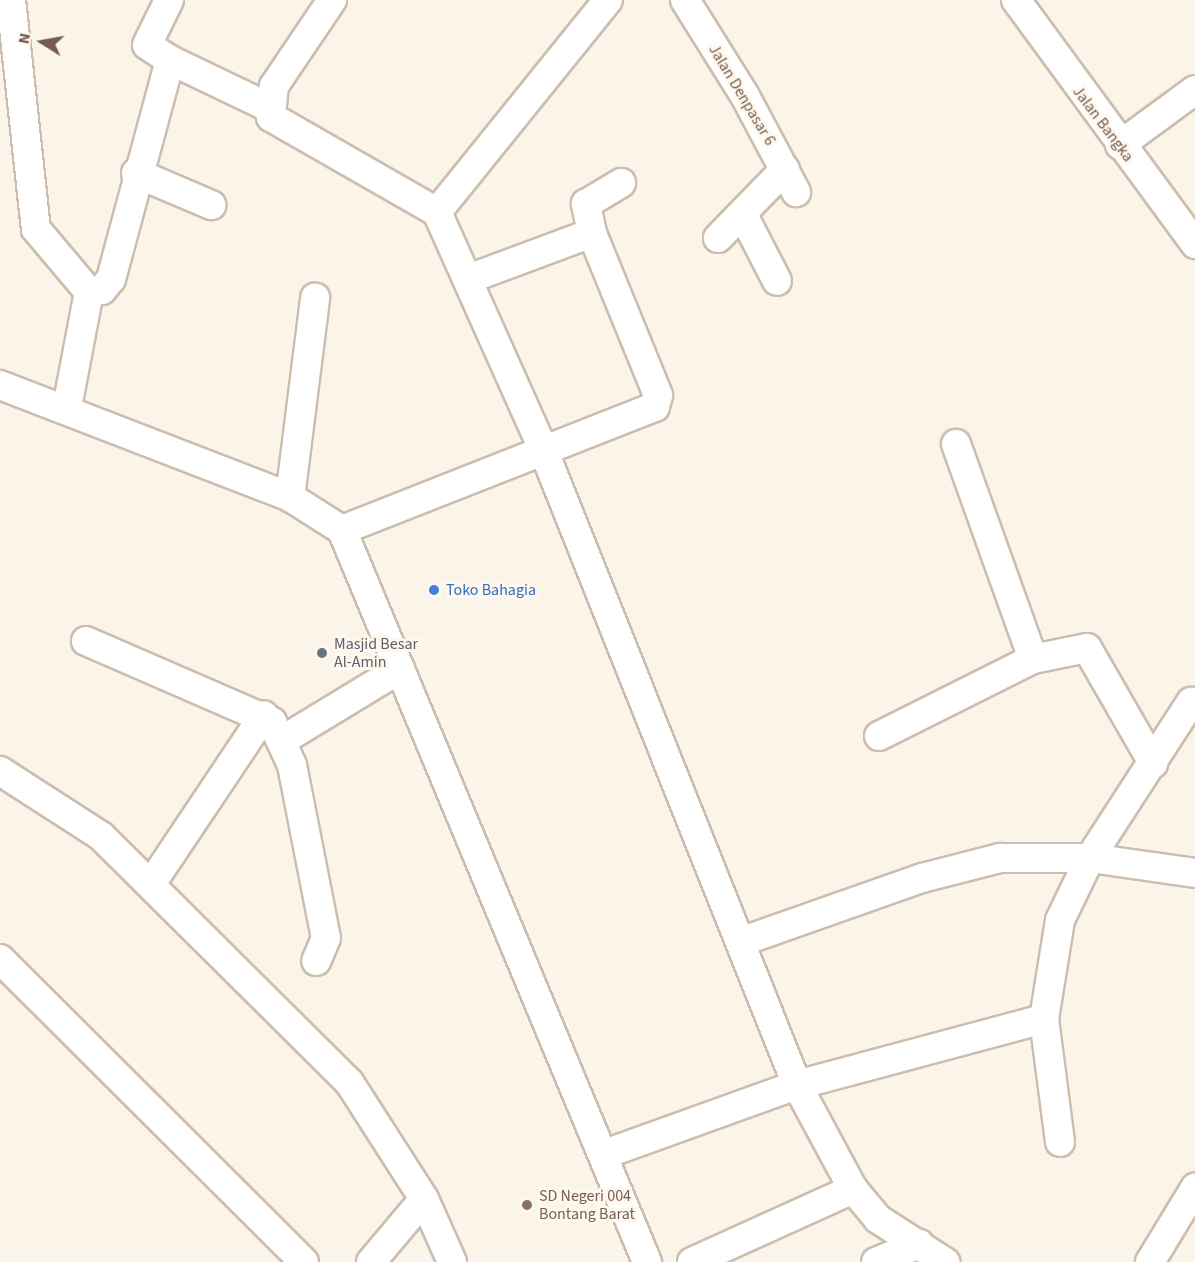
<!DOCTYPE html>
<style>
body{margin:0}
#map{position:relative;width:1195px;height:1262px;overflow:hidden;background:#fbf4e8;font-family:"Source Sans 3",sans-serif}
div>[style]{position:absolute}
.roads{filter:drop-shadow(2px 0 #cdbdae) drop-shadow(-2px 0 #cdbdae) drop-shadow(0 2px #cdbdae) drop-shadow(0 -2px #cdbdae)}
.minor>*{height:28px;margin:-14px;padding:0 14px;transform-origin:14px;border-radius:14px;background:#fff}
.dots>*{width:16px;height:16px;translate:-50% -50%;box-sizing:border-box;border:3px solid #fef8ee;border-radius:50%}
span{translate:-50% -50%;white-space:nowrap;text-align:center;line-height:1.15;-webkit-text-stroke:6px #fef8ee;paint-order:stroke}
.street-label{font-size:16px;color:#745c4d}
.shop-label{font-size:16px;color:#366cbe}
.left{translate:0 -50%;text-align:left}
.worship-label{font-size:16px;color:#5b616d}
.education-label{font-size:16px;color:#785e54}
.north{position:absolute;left:12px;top:12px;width:60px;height:60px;-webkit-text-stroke:4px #fef8ee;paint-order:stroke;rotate:281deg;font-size:16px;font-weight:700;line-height:24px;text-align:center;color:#745c4d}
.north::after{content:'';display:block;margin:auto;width:21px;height:27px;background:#745c4d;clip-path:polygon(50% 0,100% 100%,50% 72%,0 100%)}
</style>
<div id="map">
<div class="roads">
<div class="minor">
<i style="left:11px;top:0;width:230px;rotate:83.8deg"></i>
<i style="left:36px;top:229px;width:82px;rotate:49.9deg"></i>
<i style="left:89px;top:292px;width:117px;rotate:100.8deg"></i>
<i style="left:332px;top:0;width:104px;rotate:124deg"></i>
<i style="left:274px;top:86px;width:31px;rotate:96deg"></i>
<i style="left:271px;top:117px;width:191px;rotate:29.8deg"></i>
<i style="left:437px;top:212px;width:260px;rotate:65.9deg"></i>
<i style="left:543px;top:449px;width:685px;rotate:68.23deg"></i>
<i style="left:797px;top:1085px;width:118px;rotate:61.7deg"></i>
<i style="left:853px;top:1189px;width:39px;rotate:50deg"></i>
<i style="left:878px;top:1219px;width:80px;rotate:32.7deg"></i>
<i style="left:685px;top:0;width:113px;rotate:58deg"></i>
<i style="left:745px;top:96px;width:109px;rotate:62deg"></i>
<i style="left:1016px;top:0;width:303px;rotate:53.7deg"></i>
<i style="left:170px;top:60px;width:109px;rotate:25.6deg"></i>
<i style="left:1120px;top:145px;width:93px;rotate:-36.3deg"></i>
<i style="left:136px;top:173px;width:82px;rotate:23.1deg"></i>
<i style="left:437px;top:212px;width:272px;rotate:-51.1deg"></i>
<i style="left:743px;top:215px;width:74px;rotate:62.7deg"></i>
<i style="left:592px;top:233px;width:30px;rotate:-102deg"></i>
<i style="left:586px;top:204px;width:41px;rotate:-31deg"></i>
<i style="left:718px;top:238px;width:96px;rotate:-45.8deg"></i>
<i style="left:89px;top:292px;width:13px;rotate:-9deg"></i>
<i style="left:102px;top:290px;width:14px;rotate:-51deg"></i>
<i style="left:111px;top:279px;width:227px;rotate:-74.9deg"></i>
<i style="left:170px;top:60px;width:27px;rotate:-147deg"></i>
<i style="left:147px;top:45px;width:50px;rotate:-63.9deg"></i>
<i style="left:0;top:385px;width:311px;rotate:21.1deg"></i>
<i style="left:290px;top:497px;width:62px;rotate:32.4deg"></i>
<i style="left:342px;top:530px;width:793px;rotate:67.38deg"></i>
<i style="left:956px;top:444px;width:228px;rotate:70.3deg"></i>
<i style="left:290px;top:497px;width:201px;rotate:-82.8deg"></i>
<i style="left:342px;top:530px;width:336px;rotate:-21.5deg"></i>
<i style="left:655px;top:407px;width:12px;rotate:-76deg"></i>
<i style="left:658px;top:395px;width:175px;rotate:-112.2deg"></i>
<i style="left:592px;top:233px;width:132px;rotate:159.6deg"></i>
<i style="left:86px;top:641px;width:203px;rotate:23.5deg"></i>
<i style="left:272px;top:722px;width:47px;rotate:65.1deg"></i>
<i style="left:292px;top:765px;width:176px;rotate:78.9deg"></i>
<i style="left:326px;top:938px;width:25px;rotate:113deg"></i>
<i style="left:879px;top:736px;width:172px;rotate:-26.6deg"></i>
<i style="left:1033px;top:659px;width:55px;rotate:-11.5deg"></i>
<i style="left:1087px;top:648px;width:133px;rotate:60.1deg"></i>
<i style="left:283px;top:740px;width:137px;rotate:-31.3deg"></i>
<i style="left:0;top:771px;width:120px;rotate:32.8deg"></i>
<i style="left:101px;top:836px;width:349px;rotate:44.8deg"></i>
<i style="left:349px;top:1082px;width:139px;rotate:57.3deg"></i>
<i style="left:424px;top:1199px;width:69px;rotate:66deg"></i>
<i style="left:151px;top:884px;width:203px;rotate:-56.2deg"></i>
<i style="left:743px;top:941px;width:190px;rotate:-19.4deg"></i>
<i style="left:922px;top:878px;width:81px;rotate:-14.4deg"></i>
<i style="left:1000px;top:858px;width:90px"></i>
<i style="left:1090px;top:858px;width:106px;rotate:8.1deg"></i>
<i style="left:0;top:959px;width:429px;rotate:44.9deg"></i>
<i style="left:1060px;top:1142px;width:124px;rotate:-97.4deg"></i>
<i style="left:1044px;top:1019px;width:100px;rotate:-80.8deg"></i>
<i style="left:1060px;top:920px;width:69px;rotate:-64.2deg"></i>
<i style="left:1090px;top:858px;width:186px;rotate:-57.1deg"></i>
<i style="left:605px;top:1154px;width:204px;rotate:-19.8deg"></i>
<i style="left:797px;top:1085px;width:256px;rotate:-15deg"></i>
<i style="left:371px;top:1262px;width:82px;rotate:-49.9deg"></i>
<i style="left:692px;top:1262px;width:177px;rotate:-24.4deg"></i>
<i style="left:876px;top:1262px;width:47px;rotate:-22.7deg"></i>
<i style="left:1150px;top:1262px;width:87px;rotate:-58.7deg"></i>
</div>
</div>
<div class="dots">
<i style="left:434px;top:590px;background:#3f7fe0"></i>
<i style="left:322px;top:653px;background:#6b7280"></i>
<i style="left:527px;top:1205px;background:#8d6e63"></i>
</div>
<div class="street-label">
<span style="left:742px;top:95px;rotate:59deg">Jalan Denpasar 6</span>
<span style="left:1103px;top:124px;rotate:53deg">Jalan Bangka</span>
</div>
<div class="shop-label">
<span class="left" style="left:446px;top:590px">Toko Bahagia</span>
</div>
<div class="worship-label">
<span class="left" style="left:334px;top:653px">Masjid Besar<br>Al-Amin</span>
</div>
<div class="education-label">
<span class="left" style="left:539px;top:1205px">SD Negeri 004<br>Bontang Barat</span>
</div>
<div class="north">N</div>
</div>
